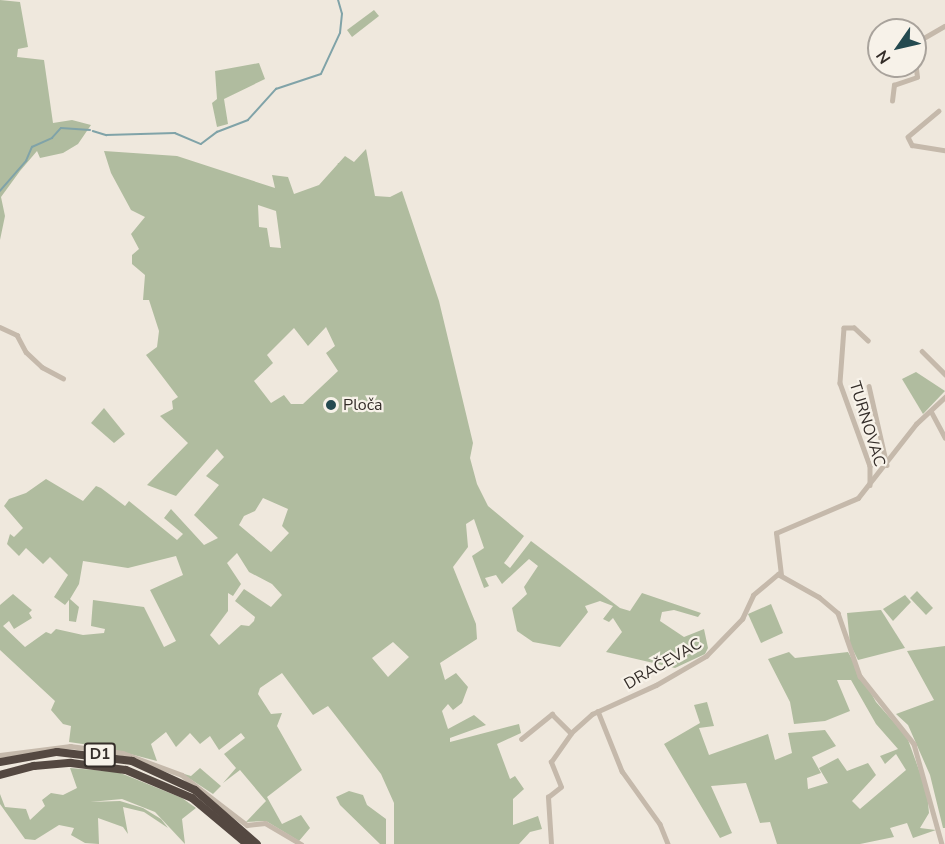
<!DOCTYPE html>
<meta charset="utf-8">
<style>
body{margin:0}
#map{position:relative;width:945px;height:844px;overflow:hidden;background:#efe8dd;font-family:"Nunito Sans",sans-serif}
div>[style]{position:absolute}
.green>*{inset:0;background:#b0bc9f}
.stream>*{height:1.5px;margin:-0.75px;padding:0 0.75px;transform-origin:0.75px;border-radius:0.75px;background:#80a3a8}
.street>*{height:4.5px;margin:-2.25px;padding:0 2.25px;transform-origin:2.25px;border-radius:2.25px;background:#c5b9ab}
.highway>*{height:8px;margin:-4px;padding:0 4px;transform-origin:4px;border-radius:4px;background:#544841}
.dots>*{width:16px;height:16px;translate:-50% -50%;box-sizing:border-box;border:3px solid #f7f2e9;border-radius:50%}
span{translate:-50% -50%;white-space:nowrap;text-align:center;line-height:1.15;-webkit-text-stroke:4.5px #f7f2e9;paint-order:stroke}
.shield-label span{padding:2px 4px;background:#f7f2e9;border:2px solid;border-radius:4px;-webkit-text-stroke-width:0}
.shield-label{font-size:15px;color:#342d29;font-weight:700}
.poi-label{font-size:16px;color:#342d29}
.left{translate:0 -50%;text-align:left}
.street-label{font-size:16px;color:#342d29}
.north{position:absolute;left:867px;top:18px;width:60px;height:60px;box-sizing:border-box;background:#f7f2e9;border:2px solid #a9a39c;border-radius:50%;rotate:236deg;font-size:16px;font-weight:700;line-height:24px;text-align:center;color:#342d29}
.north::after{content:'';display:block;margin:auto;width:21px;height:27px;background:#244a50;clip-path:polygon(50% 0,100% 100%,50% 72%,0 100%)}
</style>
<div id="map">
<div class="green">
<i style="clip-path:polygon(0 0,20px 2px,28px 47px,18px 49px,17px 57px,44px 60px,53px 123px,72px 120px,91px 125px,78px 144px,63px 153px,40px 158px,37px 151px,20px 171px,1px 197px,5px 216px,0 240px)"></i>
<i style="clip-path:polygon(374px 10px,379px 16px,352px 37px,347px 30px)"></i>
<i style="clip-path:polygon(259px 63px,265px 79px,224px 99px,228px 124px,217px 127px,212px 103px,217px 99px,215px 71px)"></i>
<i style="clip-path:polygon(evenodd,366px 149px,375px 196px,390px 197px,402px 191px,439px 301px,473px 443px,470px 458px,477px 484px,488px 506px,524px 536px,504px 563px,510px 568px,531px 541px,620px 608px,630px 611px,642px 593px,701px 613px,698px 617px,674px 610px,662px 612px,660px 621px,684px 637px,704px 629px,708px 648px,705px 654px,675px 668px,606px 652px,622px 632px,613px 618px,609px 622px,603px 619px,613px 606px,600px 601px,585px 606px,588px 612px,560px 647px,533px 642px,517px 631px,512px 608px,527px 594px,524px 587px,538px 566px,529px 559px,502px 584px,496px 575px,485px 578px,489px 586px,484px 588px,472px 556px,484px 548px,474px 519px,466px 524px,468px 547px,453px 567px,476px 624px,477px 639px,440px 663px,445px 680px,456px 673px,468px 687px,462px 703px,453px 710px,448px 704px,442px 711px,448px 729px,474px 715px,486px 725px,450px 738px,450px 742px,519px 724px,521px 733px,497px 744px,510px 779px,515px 776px,524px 789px,513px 799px,513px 825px,538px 816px,542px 829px,530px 832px,519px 844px,394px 844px,394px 803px,381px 774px,328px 706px,313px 715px,282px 673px,260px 688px,258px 694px,271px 714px,282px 713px,277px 726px,302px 770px,267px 797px,282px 824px,301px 815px,310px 828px,299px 841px,266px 821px,246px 822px,266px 801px,240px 770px,223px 783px,236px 768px,224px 754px,245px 738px,241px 733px,219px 750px,210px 736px,200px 744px,190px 733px,176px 747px,166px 732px,151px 744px,157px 761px,103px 747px,69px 742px,71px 726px,63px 724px,51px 710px,55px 701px,0 650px,0 605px,13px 594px,32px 610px,29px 613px,32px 618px,14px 629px,9px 621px,3px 626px,25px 647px,46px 632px,51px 634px,56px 629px,83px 635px,104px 633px,105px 629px,91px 626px,93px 600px,144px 607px,164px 647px,176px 641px,150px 590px,183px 575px,176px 556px,128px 568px,83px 561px,79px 584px,70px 599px,79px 607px,76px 622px,69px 621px,69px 600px,65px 605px,54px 597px,68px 575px,50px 557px,43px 564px,26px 548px,19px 556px,7px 544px,10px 534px,14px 537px,23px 528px,4px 506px,9px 499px,26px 493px,46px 479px,83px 501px,96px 486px,101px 488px,125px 506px,129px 501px,177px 540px,183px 534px,164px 518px,171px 509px,204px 545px,218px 538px,194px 515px,219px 485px,206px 476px,224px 457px,217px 449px,176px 496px,147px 485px,188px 443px,160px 416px,173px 409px,172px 401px,178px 397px,146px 355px,157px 347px,159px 331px,149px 300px,143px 300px,145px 275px,132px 264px,132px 255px,139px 249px,131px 234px,145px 217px,131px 210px,111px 173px,104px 151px,177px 156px,275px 188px,272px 175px,288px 177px,294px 194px,319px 185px,345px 156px,354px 162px,366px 149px,258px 205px,276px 211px,281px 248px,270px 247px,267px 228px,259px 227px,258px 205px,366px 149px,326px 327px,335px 346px,326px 353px,338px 371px,303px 404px,291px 404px,284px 395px,271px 403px,254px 381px,273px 363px,267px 355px,294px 328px,308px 346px,326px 327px,366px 149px,263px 498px,288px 509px,282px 526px,289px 533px,271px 552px,239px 525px,244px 516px,255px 511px,263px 498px,366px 149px,237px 553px,249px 572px,272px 584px,282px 595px,271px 607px,244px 589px,235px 601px,255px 617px,254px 621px,249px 626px,241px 625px,219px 645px,210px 635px,228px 611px,228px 593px,233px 596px,241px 584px,227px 563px,237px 553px,366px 149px,393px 642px,409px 657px,388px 677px,372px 658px,393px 642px)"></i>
<i style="clip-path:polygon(916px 372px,945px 391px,923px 414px,902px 379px)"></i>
<i style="clip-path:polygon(104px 408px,125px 434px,114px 443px,91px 423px)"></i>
<i style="clip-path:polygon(917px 591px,933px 608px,926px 615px,910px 598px)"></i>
<i style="clip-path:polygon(905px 595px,911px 602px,893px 621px,883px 609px)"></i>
<i style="clip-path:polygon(771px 604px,783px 633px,761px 643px,748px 614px)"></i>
<i style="clip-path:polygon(881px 610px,905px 648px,858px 660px,850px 644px,847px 613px)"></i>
<i style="clip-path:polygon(945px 646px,945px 828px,943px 828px,930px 775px,908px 725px,896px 714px,934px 700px,907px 651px)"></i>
<i style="clip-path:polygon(789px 652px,795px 658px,848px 652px,876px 702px,907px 737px,927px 792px,929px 813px,920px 828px,936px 830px,913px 838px,907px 823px,890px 828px,894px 837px,860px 844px,777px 844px,770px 822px,760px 823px,746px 783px,711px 786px,732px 833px,720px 838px,664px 744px,700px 723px,694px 705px,707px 702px,714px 726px,699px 728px,709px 755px,768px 734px,775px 760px,792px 753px,788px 733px,825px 730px,836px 746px,812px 757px,821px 773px,807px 778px,808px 789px,828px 783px,819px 768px,838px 758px,847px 771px,868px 763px,876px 775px,852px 801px,860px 809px,906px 770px,896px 754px,885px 764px,880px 756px,898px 749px,876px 724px,851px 680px,837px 680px,850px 711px,825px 721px,794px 724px,790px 702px,768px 659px)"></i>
<i style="clip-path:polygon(70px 768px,118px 772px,182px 798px,196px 808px,182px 819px,185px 844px,155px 812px,122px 799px,90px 802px,120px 801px,143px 808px,161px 819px,168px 828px,144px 812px,123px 807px,128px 834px,123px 827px,98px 818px,99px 844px,85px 843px,71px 835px,74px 828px,59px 825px,35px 840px,25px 839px,0 804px,0 794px,5px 807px,26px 809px,30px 820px,45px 806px,42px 800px,51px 793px,63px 795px,77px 788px)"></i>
<i style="clip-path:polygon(200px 768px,221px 786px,213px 794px,181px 773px,191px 776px)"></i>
<i style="clip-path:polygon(349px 791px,363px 795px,367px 805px,386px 819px,386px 844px,380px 844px,340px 805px,336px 797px)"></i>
</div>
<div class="stream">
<i style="left:93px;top:131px;width:14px;rotate:17deg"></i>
<i style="left:106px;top:135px;width:69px;rotate:-1.7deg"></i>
<i style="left:175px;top:133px;width:28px;rotate:23deg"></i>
<i style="left:201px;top:144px;width:20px;rotate:-37deg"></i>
<i style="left:217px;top:132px;width:33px;rotate:-21deg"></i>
<i style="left:248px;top:120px;width:42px;rotate:-47.9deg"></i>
<i style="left:276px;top:89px;width:47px;rotate:-18.4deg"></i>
<i style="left:321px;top:74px;width:45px;rotate:-65.1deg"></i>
<i style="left:340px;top:33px;width:19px;rotate:-84deg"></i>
<i style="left:342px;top:14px;width:15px;rotate:-106deg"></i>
<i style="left:0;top:191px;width:40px;rotate:-49deg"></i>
<i style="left:26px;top:161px;width:15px;rotate:-67deg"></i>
<i style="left:32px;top:147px;width:22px;rotate:-24deg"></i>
<i style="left:52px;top:138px;width:13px;rotate:-48deg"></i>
<i style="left:61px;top:128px;width:29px;rotate:4deg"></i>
</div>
<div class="street">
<i style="left:915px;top:43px;width:34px;rotate:-30deg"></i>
<i style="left:892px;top:101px;width:16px;rotate:-83deg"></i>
<i style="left:894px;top:85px;width:24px;rotate:-19deg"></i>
<i style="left:917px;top:77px;width:16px;rotate:-97deg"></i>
<i style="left:939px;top:111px;width:40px;rotate:140deg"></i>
<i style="left:908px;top:137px;width:9px;rotate:63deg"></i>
<i style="left:912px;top:145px;width:33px;rotate:9deg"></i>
<i style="left:0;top:327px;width:19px;rotate:25deg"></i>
<i style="left:17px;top:335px;width:19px;rotate:62deg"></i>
<i style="left:26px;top:352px;width:22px;rotate:43deg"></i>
<i style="left:42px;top:367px;width:24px;rotate:28deg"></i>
<i style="left:868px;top:341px;width:19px;rotate:-137deg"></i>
<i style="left:854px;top:328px;width:10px;rotate:180deg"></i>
<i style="left:844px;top:328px;width:55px;rotate:94.2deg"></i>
<i style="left:840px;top:383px;width:88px;rotate:70.1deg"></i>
<i style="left:870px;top:466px;width:19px;rotate:90deg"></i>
<i style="left:922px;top:351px;width:33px;rotate:45deg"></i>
<i style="left:869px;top:386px;width:81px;rotate:77.2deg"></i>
<i style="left:931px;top:411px;width:30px;rotate:62deg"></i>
<i style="left:781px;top:575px;width:42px;rotate:-96.8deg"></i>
<i style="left:776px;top:533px;width:89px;rotate:-23.1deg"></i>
<i style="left:858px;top:498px;width:94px;rotate:-51.9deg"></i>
<i style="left:916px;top:424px;width:40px;rotate:-43deg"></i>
<i style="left:598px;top:711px;width:65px;rotate:68.2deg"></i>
<i style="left:622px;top:771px;width:65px;rotate:54.4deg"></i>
<i style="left:660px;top:824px;width:22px;rotate:68deg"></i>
<i style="left:521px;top:739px;width:40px;rotate:-39deg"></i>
<i style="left:552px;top:714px;width:27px;rotate:45deg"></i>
<i style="left:0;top:755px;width:71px;rotate:-7.3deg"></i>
<i style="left:70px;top:746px;width:53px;rotate:7.5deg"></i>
<i style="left:123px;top:753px;width:63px;rotate:20.4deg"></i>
<i style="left:182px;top:775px;width:82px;rotate:37.6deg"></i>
<i style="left:247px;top:825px;width:18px;rotate:-6deg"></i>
<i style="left:265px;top:823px;width:42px;rotate:30.3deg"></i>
<i style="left:551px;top:844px;width:47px;rotate:-93.7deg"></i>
<i style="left:548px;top:797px;width:16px;rotate:-38deg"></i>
<i style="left:561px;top:787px;width:27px;rotate:-112deg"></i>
<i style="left:551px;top:762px;width:35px;rotate:-55deg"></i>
<i style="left:571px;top:733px;width:28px;rotate:-42deg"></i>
<i style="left:592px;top:714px;width:70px;rotate:-24.4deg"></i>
<i style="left:656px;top:685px;width:58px;rotate:-30.1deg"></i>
<i style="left:706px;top:656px;width:52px;rotate:-45.8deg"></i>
<i style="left:742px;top:619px;width:26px;rotate:-65deg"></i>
<i style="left:753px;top:595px;width:33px;rotate:-40deg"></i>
<i style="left:778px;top:574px;width:47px;rotate:29.3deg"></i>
<i style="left:819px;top:597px;width:25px;rotate:40deg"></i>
<i style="left:838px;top:613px;width:67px;rotate:70.8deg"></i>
<i style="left:860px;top:676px;width:87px;rotate:51.5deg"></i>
<i style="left:914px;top:744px;width:104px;rotate:74.4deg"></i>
</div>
<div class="highway">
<i style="left:0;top:762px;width:58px;rotate:-10deg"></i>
<i style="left:57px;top:752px;width:76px;rotate:6.8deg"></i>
<i style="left:132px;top:761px;width:69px;rotate:24.7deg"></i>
<i style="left:195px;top:790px;width:82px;rotate:41.1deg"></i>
<i style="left:0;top:775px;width:35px;rotate:-15deg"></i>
<i style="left:34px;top:766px;width:37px;rotate:-5deg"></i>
<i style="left:71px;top:763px;width:55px;rotate:7.3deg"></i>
<i style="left:126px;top:770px;width:72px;rotate:23deg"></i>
<i style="left:192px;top:798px;width:72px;rotate:39.9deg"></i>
</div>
<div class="dots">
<i style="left:331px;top:405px;background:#244a50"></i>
</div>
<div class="shield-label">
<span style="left:100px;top:755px">D1</span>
</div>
<div class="poi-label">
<span class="left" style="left:343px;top:405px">Ploča</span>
</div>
<div class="street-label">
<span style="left:867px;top:424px;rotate:73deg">TURNOVAC</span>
<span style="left:663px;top:664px;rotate:-30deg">DRAČEVAC</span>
</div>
<div class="north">N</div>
</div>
